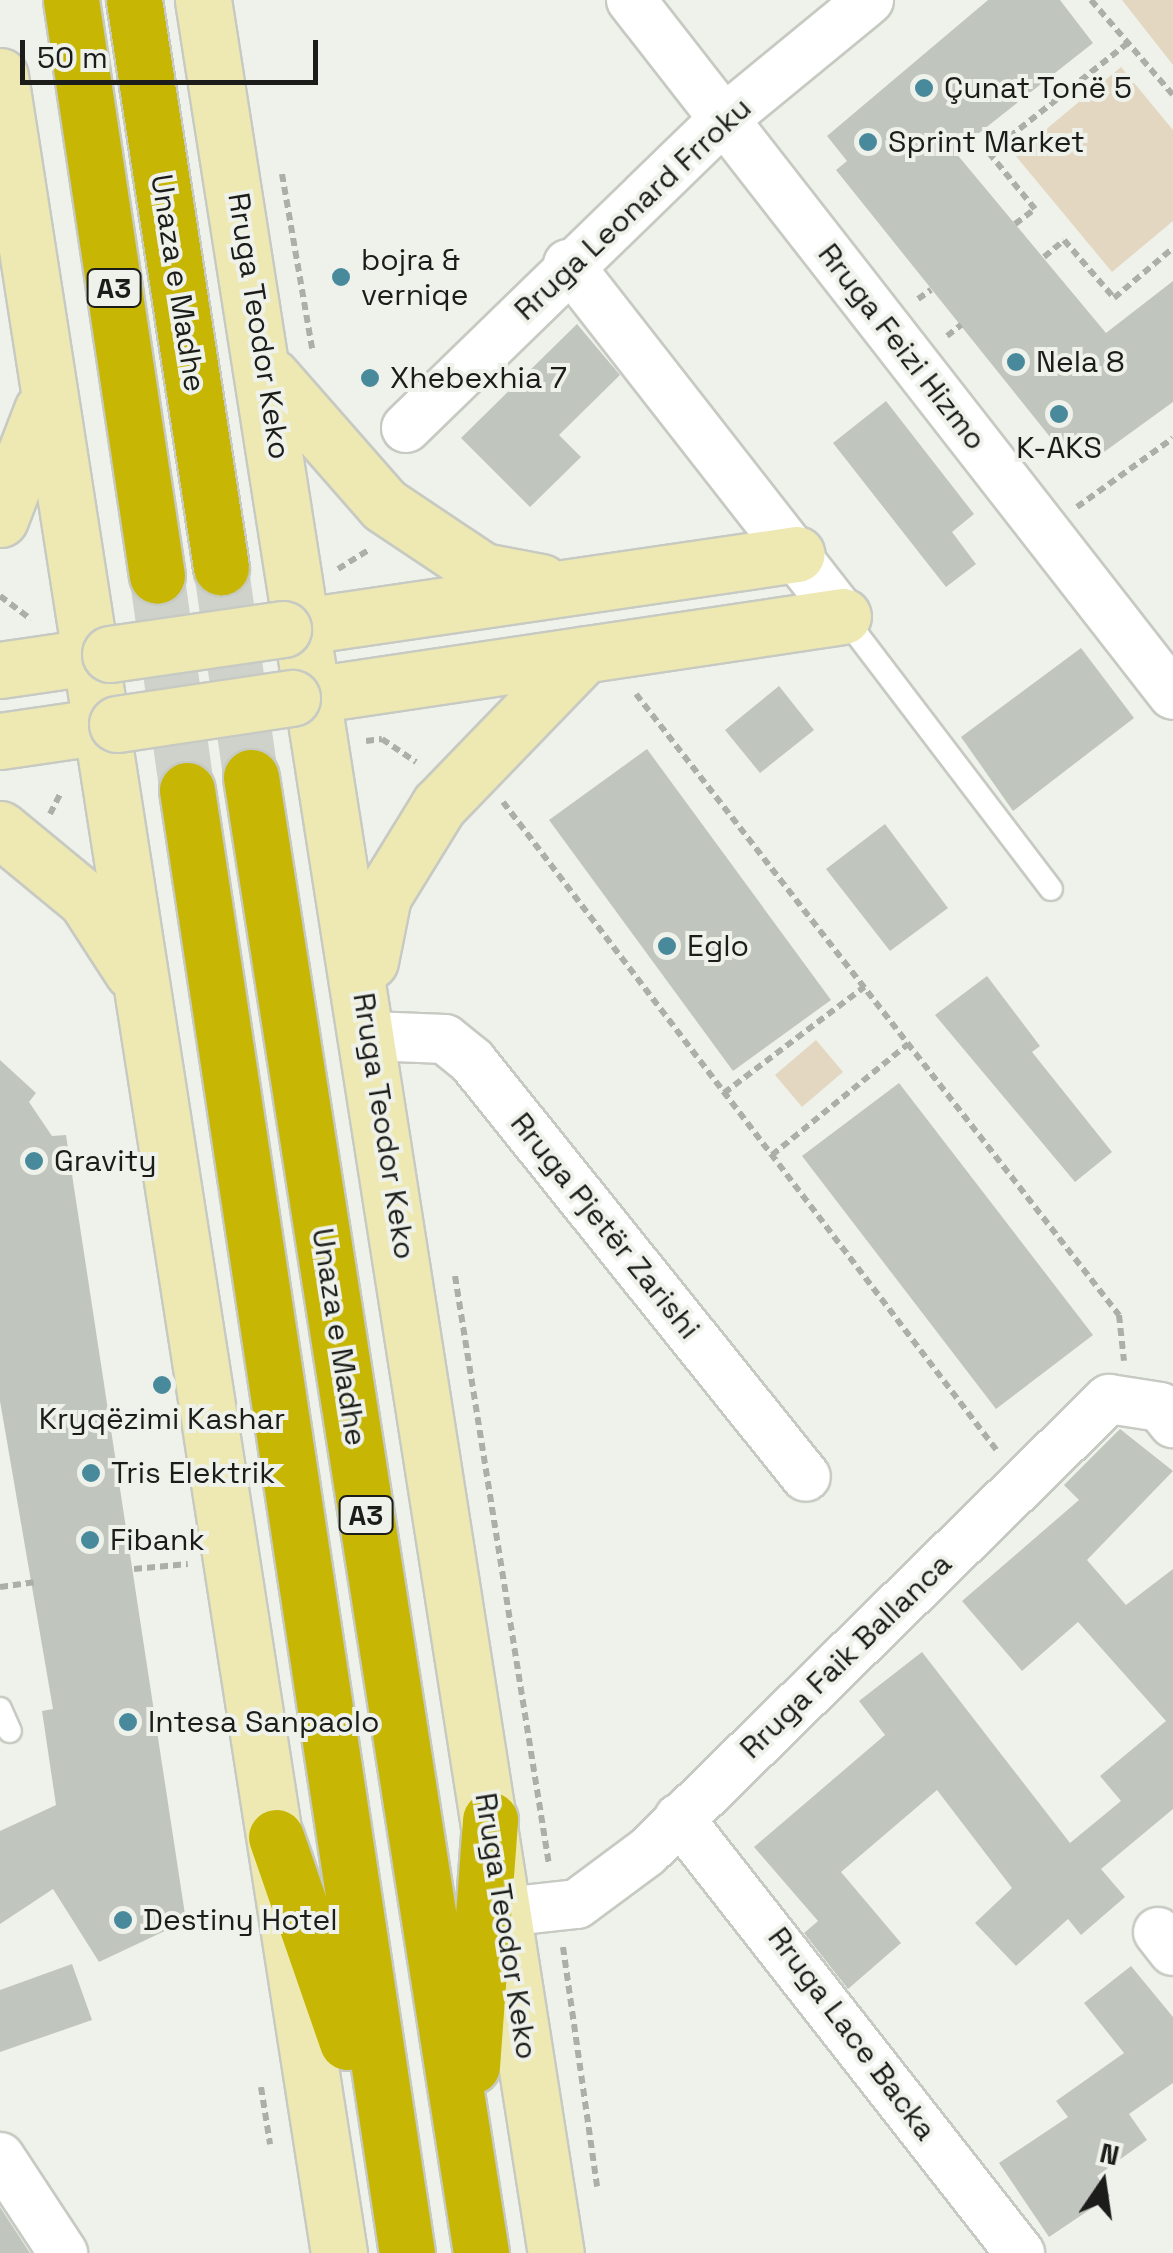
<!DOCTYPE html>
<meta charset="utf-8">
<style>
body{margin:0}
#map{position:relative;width:1173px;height:2253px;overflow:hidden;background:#eff2ea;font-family:"Space Grotesk",sans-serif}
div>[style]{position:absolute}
.green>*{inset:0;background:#e3d7c1}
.building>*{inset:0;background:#c0c5be}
.highway-tunnel>*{height:55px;margin-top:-27.5px;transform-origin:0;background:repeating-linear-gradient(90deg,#cfd2cb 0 55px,transparent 0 83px)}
.path>*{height:6px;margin-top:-3px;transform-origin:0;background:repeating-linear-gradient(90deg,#acaea8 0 8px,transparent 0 13px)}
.roads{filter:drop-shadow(2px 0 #c7cac2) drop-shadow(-2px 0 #c7cac2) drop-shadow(0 2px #c7cac2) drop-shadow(0 -2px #c7cac2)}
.lane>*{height:22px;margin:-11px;padding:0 11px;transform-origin:11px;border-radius:11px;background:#fff}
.street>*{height:48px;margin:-24px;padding:0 24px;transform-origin:24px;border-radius:24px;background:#fff}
.secondary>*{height:55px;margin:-27.5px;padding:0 27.5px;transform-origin:27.5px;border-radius:27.5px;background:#eee9b3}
.highway>*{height:55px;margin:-27.5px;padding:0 27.5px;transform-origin:27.5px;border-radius:27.5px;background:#c7b603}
.bridges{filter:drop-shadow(2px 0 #c7cac2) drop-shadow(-2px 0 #c7cac2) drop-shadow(0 2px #c7cac2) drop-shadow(0 -2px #c7cac2)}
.secondary-bridge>*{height:55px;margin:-27.5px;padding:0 27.5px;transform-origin:27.5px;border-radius:27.5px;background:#eee9b3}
.dots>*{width:28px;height:28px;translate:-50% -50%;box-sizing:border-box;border:5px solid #eff2ea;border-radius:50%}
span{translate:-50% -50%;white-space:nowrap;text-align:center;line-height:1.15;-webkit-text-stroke:8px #eff2ea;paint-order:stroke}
.shield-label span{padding:2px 8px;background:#eff2ea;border:2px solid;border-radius:8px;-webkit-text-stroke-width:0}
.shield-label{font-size:28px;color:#1c1d1a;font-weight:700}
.poi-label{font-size:30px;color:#1c1d1a}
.left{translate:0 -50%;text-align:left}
.street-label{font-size:30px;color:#1c1d1a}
.north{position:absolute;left:1053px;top:2133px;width:100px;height:100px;-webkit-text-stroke:8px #eff2ea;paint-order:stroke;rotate:13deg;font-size:28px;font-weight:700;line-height:40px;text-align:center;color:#1c1d1a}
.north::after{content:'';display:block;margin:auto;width:35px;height:45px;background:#1c1d1a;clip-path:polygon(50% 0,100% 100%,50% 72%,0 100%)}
.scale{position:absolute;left:20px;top:40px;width:298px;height:45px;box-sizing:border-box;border:5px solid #1c1d1a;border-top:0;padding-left:12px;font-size:30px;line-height:35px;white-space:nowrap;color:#1c1d1a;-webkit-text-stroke:8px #eff2ea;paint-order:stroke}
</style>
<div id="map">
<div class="green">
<i style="clip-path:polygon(1122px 0,1173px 0,1173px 65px)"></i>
<i style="clip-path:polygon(1121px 67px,1173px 130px,1173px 221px,1112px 272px,1015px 155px)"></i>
<i style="clip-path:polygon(816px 1040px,843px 1072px,802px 1107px,775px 1075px)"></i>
</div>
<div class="building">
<i style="clip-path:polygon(988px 0,1060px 0,1093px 43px,955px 152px,1106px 333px,1173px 281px,1173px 402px,1093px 460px,1074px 435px,1058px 447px,836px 170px,847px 161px,827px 136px)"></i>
<i style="clip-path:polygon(577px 324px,620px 375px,559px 435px,581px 457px,530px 507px,461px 438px)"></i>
<i style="clip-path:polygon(886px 401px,974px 514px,952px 532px,976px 564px,946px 587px,833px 443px)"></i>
<i style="clip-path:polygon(1081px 648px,1134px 718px,1013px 811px,961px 737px)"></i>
<i style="clip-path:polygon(779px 686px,814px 730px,760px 773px,725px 730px)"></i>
<i style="clip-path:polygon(647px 749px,831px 1000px,733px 1071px,549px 820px)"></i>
<i style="clip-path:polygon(885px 824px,948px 908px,890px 951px,826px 869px)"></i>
<i style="clip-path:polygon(987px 976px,1040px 1046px,1032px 1052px,1112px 1152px,1075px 1182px,935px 1015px)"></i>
<i style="clip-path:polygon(0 1060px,36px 1093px,29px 1102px,52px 1136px,66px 1135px,186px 1921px,99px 1962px,53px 1889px,0 1924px,0 1831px,56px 1805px,42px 1711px,53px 1709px,0 1401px)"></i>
<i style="clip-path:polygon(899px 1083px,1093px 1335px,996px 1409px,802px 1156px)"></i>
<i style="clip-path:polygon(1120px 1429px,1173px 1471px,1087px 1560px,1126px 1605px,1173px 1569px,1173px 1809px,1101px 1869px,1125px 1897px,1081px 1935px,1068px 1919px,1016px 1966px,975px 1923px,1012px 1888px,937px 1790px,841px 1872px,901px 1943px,848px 1989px,804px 1933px,818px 1921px,754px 1847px,885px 1735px,859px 1701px,922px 1652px,1070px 1843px,1121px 1801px,1100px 1776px,1166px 1721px,1078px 1622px,1022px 1671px,962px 1601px,1079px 1500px,1064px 1485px)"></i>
<i style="clip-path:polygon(72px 1964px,92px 2020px,0 2052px,0 1990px)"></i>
<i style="clip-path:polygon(1131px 1966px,1173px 2017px,1173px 2083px,1129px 2114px,1147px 2140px,1097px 2176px,1110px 2196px,1049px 2237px,999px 2163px,1068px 2117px,1056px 2101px,1124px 2053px,1084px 2003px)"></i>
<i style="clip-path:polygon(0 2207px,30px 2253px,0 2253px)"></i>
</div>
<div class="highway-tunnel">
<i style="left:221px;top:567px;width:212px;rotate:81.9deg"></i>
<i style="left:157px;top:576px;width:216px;rotate:82deg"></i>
</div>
<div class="path">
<i style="left:1091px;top:0;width:125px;rotate:49.2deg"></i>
<i style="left:282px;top:174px;width:177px;rotate:80.2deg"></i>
<i style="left:1015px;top:224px;width:25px;rotate:-37deg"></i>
<i style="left:1035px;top:209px;width:72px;rotate:-129.4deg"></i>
<i style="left:989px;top:153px;width:177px;rotate:-38.4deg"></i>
<i style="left:1044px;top:257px;width:26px;rotate:-40deg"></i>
<i style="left:1064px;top:240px;width:77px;rotate:49.2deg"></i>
<i style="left:1114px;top:298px;width:77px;rotate:-40.3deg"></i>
<i style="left:918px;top:299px;width:16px;rotate:-35deg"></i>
<i style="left:947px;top:336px;width:18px;rotate:-38deg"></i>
<i style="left:1077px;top:507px;width:118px;rotate:-35.7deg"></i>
<i style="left:338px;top:569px;width:36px;rotate:-32deg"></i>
<i style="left:0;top:596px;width:39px;rotate:37deg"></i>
<i style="left:636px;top:694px;width:787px;rotate:52.13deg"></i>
<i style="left:1119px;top:1315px;width:46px;rotate:83.8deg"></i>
<i style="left:366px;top:741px;width:16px;rotate:-7deg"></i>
<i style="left:382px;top:739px;width:41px;rotate:34.1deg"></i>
<i style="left:503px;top:802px;width:817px;rotate:52.71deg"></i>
<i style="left:50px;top:814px;width:25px;rotate:-63deg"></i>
<i style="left:724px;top:1093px;width:176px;rotate:-37.1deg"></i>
<i style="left:772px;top:1155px;width:176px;rotate:-39.2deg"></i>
<i style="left:455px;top:1276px;width:596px;rotate:80.93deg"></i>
<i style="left:134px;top:1569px;width:54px;rotate:-5.3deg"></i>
<i style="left:0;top:1587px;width:34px;rotate:-8deg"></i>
<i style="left:563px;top:1947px;width:242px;rotate:81.9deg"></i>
<i style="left:261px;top:2087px;width:58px;rotate:81deg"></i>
</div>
<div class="roads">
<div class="lane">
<i style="left:843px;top:616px;width:343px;rotate:52.7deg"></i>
<i style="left:0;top:1709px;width:24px;rotate:66deg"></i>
</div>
<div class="street">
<i style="left:631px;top:0;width:881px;rotate:52.05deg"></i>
<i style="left:568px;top:264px;width:447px;rotate:52deg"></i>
<i style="left:406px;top:428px;width:442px;rotate:-44.2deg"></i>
<i style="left:723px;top:120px;width:189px;rotate:-39.4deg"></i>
<i style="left:370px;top:1036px;width:75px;rotate:2.3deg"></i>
<i style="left:445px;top:1039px;width:35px;rotate:39deg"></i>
<i style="left:472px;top:1061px;width:533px;rotate:51.24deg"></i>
<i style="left:679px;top:1818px;width:553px;rotate:51.91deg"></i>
<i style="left:504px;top:1912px;width:73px;rotate:-6.3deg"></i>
<i style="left:577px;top:1904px;width:87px;rotate:-36.6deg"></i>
<i style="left:647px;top:1852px;width:647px;rotate:-44.44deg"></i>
<i style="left:1109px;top:1399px;width:52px;rotate:8.9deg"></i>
<i style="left:1160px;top:1407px;width:21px;rotate:51deg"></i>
<i style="left:1158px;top:1932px;width:24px;rotate:52deg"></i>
<i style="left:0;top:2157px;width:115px;rotate:56.7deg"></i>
</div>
<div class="secondary">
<i style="left:203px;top:0;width:2280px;rotate:81.1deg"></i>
<i style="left:0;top:76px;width:2203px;rotate:81.15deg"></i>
<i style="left:272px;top:377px;width:170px;rotate:48.8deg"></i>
<i style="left:384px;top:505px;width:119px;rotate:33.7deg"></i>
<i style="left:483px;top:571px;width:59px;rotate:10.7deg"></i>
<i style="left:0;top:519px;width:117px;rotate:-68.9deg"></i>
<i style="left:283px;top:629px;width:519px;rotate:-8.3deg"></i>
<i style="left:0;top:670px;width:111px;rotate:-8.3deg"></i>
<i style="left:292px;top:698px;width:557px;rotate:-8.46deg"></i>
<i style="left:0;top:741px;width:118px;rotate:-8.3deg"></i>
<i style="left:0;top:829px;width:112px;rotate:39.5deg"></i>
<i style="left:86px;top:900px;width:85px;rotate:57.1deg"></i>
<i style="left:370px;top:961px;width:66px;rotate:-78.7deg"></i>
<i style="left:383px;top:896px;width:107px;rotate:-58.4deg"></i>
<i style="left:439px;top:805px;width:209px;rotate:-46deg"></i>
</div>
<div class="highway">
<i style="left:71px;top:0;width:582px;rotate:81.51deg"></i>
<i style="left:134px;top:0;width:574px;rotate:81.28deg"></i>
<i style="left:251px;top:777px;width:1494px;rotate:81.14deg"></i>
<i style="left:187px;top:790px;width:1479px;rotate:81.45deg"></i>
<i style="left:276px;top:1837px;width:217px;rotate:70.9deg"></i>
<i style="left:472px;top:2066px;width:247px;rotate:-85.8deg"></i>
</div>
</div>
<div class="bridges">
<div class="secondary-bridge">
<i style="left:110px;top:654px;width:175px;rotate:-8.2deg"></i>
<i style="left:117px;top:724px;width:177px;rotate:-8.5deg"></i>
</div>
</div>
<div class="dots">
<i style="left:924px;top:88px;background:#488a9b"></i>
<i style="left:868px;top:142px;background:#488a9b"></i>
<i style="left:341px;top:277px;background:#488a9b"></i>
<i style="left:1016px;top:362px;background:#488a9b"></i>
<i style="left:370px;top:378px;background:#488a9b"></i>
<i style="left:1059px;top:414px;background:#488a9b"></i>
<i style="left:667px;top:946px;background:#488a9b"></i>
<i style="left:34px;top:1161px;background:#488a9b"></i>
<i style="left:162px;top:1385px;background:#488a9b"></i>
<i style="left:91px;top:1473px;background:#488a9b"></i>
<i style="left:90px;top:1540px;background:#488a9b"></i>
<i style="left:128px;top:1722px;background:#488a9b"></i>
<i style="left:123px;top:1920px;background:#488a9b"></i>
</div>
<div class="shield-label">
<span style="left:114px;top:288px">A3</span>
<span style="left:366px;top:1515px">A3</span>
</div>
<div class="poi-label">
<span class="left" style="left:944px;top:88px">Çunat Tonë 5</span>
<span class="left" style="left:888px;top:142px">Sprint Market</span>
<span class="left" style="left:361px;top:277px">bojra &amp;<br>verniqe</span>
<span class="left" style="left:1036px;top:362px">Nela 8</span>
<span class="left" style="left:390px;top:378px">Xhebexhia 7</span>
<span style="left:1059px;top:448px">K-AKS</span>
<span class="left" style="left:687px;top:946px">Eglo</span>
<span class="left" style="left:54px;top:1161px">Gravity</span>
<span style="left:162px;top:1419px">Kryqëzimi Kashar</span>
<span class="left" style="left:111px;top:1473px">Tris Elektrik</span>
<span class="left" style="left:110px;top:1540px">Fibank</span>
<span class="left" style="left:148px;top:1722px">Intesa Sanpaolo</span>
<span class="left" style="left:143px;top:1920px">Destiny Hotel</span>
</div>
<div class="street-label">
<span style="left:633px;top:209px;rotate:-43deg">Rruga Leonard Frroku</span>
<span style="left:178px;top:283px;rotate:81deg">Unaza e Madhe</span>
<span style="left:259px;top:326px;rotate:81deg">Rruga Teodor Keko</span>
<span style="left:902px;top:347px;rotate:52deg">Rruga Feizi Hizmo</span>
<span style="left:384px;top:1126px;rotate:81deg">Rruga Teodor Keko</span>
<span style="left:605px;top:1226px;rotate:51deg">Rruga Pjetër Zarishi</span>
<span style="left:339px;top:1337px;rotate:81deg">Unaza e Madhe</span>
<span style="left:846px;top:1656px;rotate:-44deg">Rruga Faik Ballanca</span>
<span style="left:506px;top:1926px;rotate:81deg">Rruga Teodor Keko</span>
<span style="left:852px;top:2034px;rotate:53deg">Rruga Lace Backa</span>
</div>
<div class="north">N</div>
<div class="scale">50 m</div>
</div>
